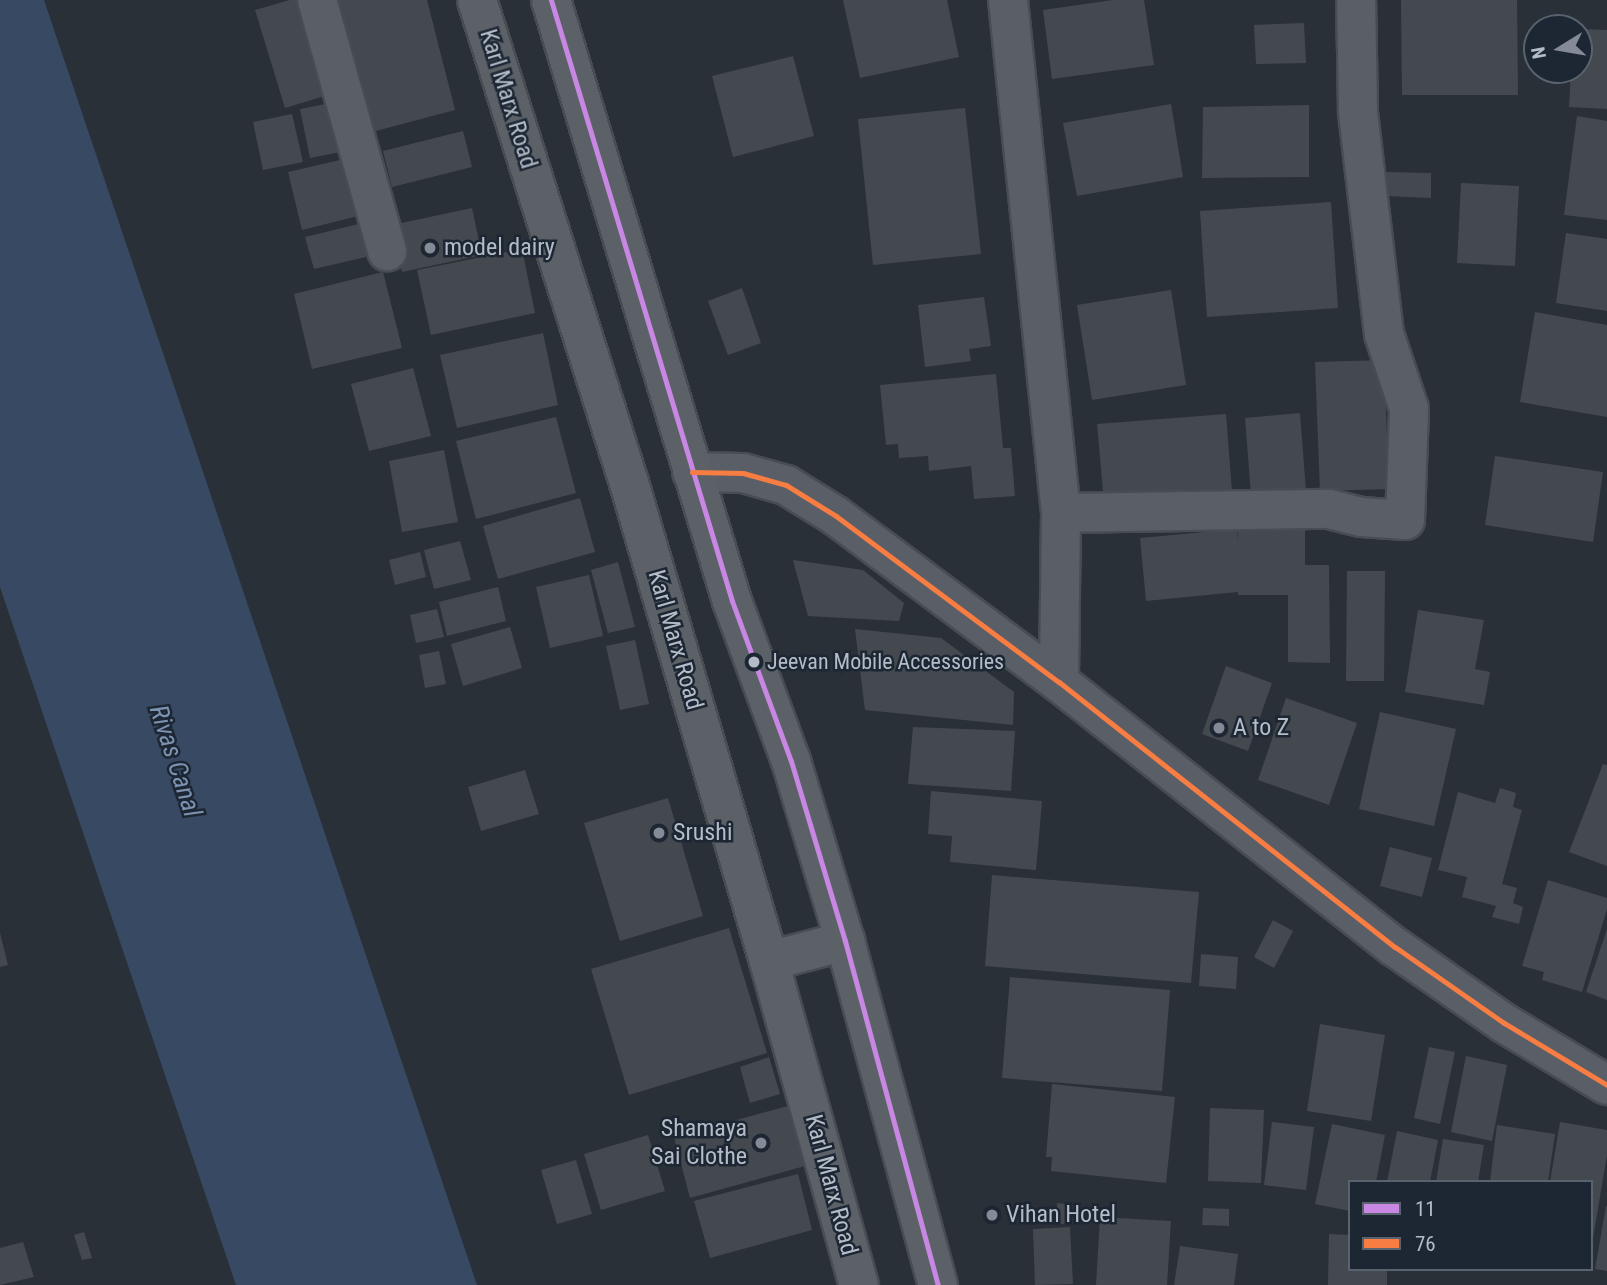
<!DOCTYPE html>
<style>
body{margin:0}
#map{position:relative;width:1607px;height:1285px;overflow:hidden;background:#2a3038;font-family:"Roboto Condensed",sans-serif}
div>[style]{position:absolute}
.water>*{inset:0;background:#384963}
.building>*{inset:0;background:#444950}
.roads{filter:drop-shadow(2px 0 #484c53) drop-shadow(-2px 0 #484c53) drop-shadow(0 2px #484c53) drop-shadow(0 -2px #484c53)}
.minor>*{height:38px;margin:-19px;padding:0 19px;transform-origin:19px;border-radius:19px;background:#5a5e66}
.major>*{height:38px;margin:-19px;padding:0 19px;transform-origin:19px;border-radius:19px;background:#5c6168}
.bus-1>*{height:5px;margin:-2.5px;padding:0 2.5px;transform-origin:2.5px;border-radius:2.5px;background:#c787e3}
.bus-2>*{height:5px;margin:-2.5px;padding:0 2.5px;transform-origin:2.5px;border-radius:2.5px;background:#f77d43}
.dots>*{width:19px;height:19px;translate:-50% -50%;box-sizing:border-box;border:4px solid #1d2633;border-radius:50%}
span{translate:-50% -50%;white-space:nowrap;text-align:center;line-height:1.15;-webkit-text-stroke:5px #1d2633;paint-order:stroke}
.bus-label{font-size:22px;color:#b4bcc9}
.left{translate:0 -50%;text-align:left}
.street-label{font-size:24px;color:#b4bcc9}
.poi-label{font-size:24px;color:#b4bcc9}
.right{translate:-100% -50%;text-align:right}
.water-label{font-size:26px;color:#7c92b1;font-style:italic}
.legend{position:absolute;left:1348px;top:1180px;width:245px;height:91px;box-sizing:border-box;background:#1d2633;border:2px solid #59626f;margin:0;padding:9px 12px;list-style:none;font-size:21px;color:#b4bcc9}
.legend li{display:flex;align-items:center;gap:14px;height:35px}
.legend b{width:35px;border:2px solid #59626f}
.north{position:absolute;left:1523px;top:14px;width:70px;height:70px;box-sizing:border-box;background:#1d2633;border:2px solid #59626f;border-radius:50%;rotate:259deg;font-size:19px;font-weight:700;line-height:28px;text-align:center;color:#b4bcc9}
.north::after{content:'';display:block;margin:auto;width:24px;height:32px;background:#848b96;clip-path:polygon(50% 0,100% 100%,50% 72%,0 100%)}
</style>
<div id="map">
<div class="water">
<i style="clip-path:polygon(0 0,44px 0,477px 1285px,236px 1285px,0 587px)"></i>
</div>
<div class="building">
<i style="clip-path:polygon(290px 0,302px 0,331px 94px,285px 108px,255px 10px)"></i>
<i style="clip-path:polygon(338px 0,427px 0,455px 110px,372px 132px)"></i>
<i style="clip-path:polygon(843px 0,947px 0,959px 57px,860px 78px)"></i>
<i style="clip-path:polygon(1113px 0,1144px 0,1154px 65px,1052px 79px,1043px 10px)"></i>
<i style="clip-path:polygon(1401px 0,1517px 0,1518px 95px,1402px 95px)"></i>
<i style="clip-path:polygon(1304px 23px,1306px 63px,1256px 64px,1254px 25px)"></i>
<i style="clip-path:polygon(1579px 29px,1607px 30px,1607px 109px,1569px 107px,1571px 70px,1579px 70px)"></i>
<i style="clip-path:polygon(793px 56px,814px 136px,733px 157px,712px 76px)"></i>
<i style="clip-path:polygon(336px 102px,346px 151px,310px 158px,300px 109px)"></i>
<i style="clip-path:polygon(1171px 104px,1183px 177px,1077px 196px,1063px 123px)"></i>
<i style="clip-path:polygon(1309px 105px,1309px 177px,1202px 178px,1203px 107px)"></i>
<i style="clip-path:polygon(965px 108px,981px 254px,873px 265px,858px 119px)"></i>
<i style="clip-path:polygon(292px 114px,303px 162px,263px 170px,253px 122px)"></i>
<i style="clip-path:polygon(1577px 116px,1607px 121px,1607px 220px,1564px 215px)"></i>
<i style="clip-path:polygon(463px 131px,472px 167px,392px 187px,383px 151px)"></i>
<i style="clip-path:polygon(353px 157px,366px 214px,302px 230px,288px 172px)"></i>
<i style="clip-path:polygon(1387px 172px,1431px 173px,1431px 198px,1386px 196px)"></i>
<i style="clip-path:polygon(1461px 183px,1519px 186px,1515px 266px,1457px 263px)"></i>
<i style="clip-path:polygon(1331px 202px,1338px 308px,1207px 317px,1200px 211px)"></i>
<i style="clip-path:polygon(472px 208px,482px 255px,402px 272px,392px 225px)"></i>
<i style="clip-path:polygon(371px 221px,379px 254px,314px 269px,305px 237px)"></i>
<i style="clip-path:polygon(1566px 233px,1607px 239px,1607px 311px,1556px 303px)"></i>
<i style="clip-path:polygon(522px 249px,535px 313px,431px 335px,417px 270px)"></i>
<i style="clip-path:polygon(383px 272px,402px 348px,312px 369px,294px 294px)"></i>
<i style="clip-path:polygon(742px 288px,761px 343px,728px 355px,708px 301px)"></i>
<i style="clip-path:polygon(1171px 290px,1186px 385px,1092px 400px,1077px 305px)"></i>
<i style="clip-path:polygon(984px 297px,991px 346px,969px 349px,971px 361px,925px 367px,918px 305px)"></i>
<i style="clip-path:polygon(1535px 312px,1607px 325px,1607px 417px,1520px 402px)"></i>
<i style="clip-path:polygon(543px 333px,558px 405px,457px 428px,440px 355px)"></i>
<i style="clip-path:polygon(1384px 360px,1389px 489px,1320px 491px,1315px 362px)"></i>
<i style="clip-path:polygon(413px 368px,431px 436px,369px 451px,351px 384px)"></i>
<i style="clip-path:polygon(996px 374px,1003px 448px,1011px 448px,1015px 496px,974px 499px,971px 466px,929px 471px,928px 456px,899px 458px,898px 444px,886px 445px,880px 385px)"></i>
<i style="clip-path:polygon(1300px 413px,1306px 491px,1251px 495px,1245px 418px)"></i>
<i style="clip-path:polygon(1226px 414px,1232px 492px,1104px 502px,1097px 424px)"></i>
<i style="clip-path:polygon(556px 417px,576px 493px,476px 519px,456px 441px)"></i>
<i style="clip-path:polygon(444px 450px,458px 522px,402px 532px,389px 461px)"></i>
<i style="clip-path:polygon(1495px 456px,1603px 472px,1593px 542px,1485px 525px)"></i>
<i style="clip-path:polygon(580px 498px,595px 552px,498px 579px,483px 526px)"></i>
<i style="clip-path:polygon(1238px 518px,1305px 518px,1305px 565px,1329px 565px,1330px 663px,1288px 662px,1288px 595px,1238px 595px,1238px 592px,1146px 601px,1140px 538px,1237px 529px,1238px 541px)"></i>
<i style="clip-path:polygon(460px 541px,471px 580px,434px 589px,424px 550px)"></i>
<i style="clip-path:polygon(420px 552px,426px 577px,395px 585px,389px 560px)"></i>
<i style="clip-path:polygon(793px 560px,863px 570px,904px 603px,899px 621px,808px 616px)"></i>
<i style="clip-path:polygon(618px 562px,635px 627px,608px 633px,591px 570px)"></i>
<i style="clip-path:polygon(1347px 571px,1385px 571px,1384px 681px,1346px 681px)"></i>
<i style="clip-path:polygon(589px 575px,603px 636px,550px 648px,536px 587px)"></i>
<i style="clip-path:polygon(498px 587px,506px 621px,447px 636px,439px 602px)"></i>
<i style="clip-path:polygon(437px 609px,444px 637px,416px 643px,410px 615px)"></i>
<i style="clip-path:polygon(1418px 610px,1484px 620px,1475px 669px,1490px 672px,1484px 705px,1405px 692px)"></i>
<i style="clip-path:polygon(510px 627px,522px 668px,463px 686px,451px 644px)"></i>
<i style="clip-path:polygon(855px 629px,941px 638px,1014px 692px,1013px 725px,865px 710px)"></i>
<i style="clip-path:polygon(635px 640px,649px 704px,620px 710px,606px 646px)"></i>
<i style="clip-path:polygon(439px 651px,446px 684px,425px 688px,419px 655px)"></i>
<i style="clip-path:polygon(1226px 666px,1272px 683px,1248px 751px,1202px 734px)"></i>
<i style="clip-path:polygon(1286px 698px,1357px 723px,1329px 805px,1258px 780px)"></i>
<i style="clip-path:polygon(1380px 712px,1456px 729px,1434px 826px,1359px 809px)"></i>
<i style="clip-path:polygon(913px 727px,1015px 731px,1011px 791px,908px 784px)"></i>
<i style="clip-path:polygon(1603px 764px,1607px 765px,1607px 866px,1569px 852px)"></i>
<i style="clip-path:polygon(525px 770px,539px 814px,481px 831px,468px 787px)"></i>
<i style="clip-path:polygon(1500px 788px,1516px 793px,1513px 807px,1522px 810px,1502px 884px,1517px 888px,1513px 903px,1523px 907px,1519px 924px,1492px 917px,1496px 906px,1462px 897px,1467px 877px,1438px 870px,1458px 792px,1495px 803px)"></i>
<i style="clip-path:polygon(931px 791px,1042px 801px,1036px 870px,950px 862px,952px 836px,928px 834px)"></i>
<i style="clip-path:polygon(668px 798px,703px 916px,620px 941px,584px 823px)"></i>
<i style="clip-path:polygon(1390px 847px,1432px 858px,1422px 897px,1380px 886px)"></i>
<i style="clip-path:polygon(992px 875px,1199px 892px,1191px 983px,985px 966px)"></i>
<i style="clip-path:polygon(1548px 880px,1607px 898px,1607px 909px,1582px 992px,1542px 980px,1544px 972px,1522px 966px)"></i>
<i style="clip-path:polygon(1273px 920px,1293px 931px,1274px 968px,1254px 957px)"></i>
<i style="clip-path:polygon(729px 928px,767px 1053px,629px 1095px,591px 969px)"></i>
<i style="clip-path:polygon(1607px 929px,1607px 1000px,1586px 992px)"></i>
<i style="clip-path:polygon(0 933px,8px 965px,0 967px)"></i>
<i style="clip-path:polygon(1201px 954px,1238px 957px,1236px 989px,1199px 986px)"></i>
<i style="clip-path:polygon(1010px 977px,1170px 990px,1162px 1091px,1002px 1078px)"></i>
<i style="clip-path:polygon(1320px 1024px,1385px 1035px,1371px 1121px,1307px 1111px)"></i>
<i style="clip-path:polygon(1429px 1047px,1455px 1052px,1440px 1124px,1414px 1118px)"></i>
<i style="clip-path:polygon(1466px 1056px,1507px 1065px,1492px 1141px,1451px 1132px)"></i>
<i style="clip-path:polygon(769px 1057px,780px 1094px,750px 1103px,740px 1067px)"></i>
<i style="clip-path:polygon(1052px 1084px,1175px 1097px,1166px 1183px,1051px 1171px,1052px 1157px,1046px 1157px)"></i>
<i style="clip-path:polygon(788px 1106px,805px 1166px,690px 1198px,674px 1137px)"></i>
<i style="clip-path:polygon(1210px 1108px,1264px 1110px,1261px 1183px,1208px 1181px)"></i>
<i style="clip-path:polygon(1272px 1122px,1314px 1127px,1306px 1190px,1264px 1185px)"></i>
<i style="clip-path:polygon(1560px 1122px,1607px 1130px,1607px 1155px,1593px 1238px,1591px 1182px,1550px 1182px)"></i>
<i style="clip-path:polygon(1332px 1124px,1385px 1135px,1376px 1182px,1350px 1182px,1350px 1211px,1315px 1204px)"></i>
<i style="clip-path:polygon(1497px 1125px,1555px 1134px,1548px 1182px,1490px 1182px)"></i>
<i style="clip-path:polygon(1397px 1131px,1438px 1140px,1430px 1182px,1387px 1182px)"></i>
<i style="clip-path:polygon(648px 1135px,665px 1191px,601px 1210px,584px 1154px)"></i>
<i style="clip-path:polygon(1443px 1139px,1484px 1145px,1478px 1182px,1436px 1182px)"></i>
<i style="clip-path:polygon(576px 1160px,592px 1214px,557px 1224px,541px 1170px)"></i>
<i style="clip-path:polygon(798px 1174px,812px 1230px,710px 1258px,694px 1201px)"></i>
<i style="clip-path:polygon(1057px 1203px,1066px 1204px,1066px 1224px,1057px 1224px)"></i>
<i style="clip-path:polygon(1606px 1206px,1607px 1206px,1607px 1271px,1595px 1269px)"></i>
<i style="clip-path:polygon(1203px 1208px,1229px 1209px,1229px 1226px,1202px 1225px)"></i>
<i style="clip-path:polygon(1100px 1217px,1171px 1221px,1167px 1285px,1096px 1285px)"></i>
<i style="clip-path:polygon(1070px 1227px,1073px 1284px,1035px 1285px,1033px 1229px)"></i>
<i style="clip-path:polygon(84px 1232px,92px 1258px,82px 1260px,74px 1235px)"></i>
<i style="clip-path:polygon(1329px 1234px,1350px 1235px,1350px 1269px,1387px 1269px,1387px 1285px,1328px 1285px)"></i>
<i style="clip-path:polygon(23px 1242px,34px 1277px,0 1285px,0 1248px)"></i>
<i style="clip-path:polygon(1180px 1246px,1238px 1254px,1234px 1285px,1174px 1285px)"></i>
</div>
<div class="roads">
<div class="minor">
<i style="left:317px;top:0;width:261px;rotate:74.4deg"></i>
<i style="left:1008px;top:0;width:516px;rotate:84.1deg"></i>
<i style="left:1061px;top:513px;width:169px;rotate:90.7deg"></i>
<i style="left:692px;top:472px;width:51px;rotate:1.1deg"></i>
<i style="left:743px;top:473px;width:45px;rotate:15.6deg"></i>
<i style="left:786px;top:485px;width:59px;rotate:31.8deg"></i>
<i style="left:836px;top:516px;width:278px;rotate:36.7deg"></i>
<i style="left:1059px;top:682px;width:428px;rotate:38.3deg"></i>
<i style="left:1395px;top:947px;width:133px;rotate:34.9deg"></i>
<i style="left:1504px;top:1023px;width:120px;rotate:31deg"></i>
<i style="left:1061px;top:513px;width:268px;rotate:-0.9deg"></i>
<i style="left:1329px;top:509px;width:33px;rotate:14deg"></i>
<i style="left:1361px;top:517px;width:44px;rotate:3.9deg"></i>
<i style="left:1405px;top:520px;width:111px;rotate:-87.9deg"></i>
<i style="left:1409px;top:409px;width:79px;rotate:-108.4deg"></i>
<i style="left:1384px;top:334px;width:225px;rotate:-96.7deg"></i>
<i style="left:1358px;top:111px;width:111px;rotate:-91deg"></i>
</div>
<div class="major">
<i style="left:477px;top:0;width:510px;rotate:72.53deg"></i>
<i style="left:630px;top:486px;width:495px;rotate:73.7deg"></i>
<i style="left:769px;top:961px;width:336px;rotate:74.5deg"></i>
<i style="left:551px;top:0;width:628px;rotate:73.24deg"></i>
<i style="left:732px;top:601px;width:171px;rotate:69.8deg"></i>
<i style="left:791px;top:761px;width:188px;rotate:73.3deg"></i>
<i style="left:845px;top:941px;width:356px;rotate:74.9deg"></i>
<i style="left:769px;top:961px;width:79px;rotate:-14.7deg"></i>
</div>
</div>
<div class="bus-1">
<i style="left:551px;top:0;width:628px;rotate:73.24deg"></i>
<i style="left:732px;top:601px;width:171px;rotate:69.8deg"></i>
<i style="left:791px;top:761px;width:188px;rotate:73.3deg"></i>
<i style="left:845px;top:941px;width:356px;rotate:74.9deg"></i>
</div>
<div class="bus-2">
<i style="left:692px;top:472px;width:51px;rotate:1.1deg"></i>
<i style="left:743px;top:473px;width:45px;rotate:15.6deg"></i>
<i style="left:786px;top:485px;width:59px;rotate:31.8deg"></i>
<i style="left:836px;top:516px;width:278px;rotate:36.7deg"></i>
<i style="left:1059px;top:682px;width:428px;rotate:38.3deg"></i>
<i style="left:1395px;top:947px;width:133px;rotate:34.9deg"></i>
<i style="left:1504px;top:1023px;width:120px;rotate:31deg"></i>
</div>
<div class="dots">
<i style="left:430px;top:248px;background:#848b96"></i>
<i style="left:754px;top:662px;background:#b4bcc9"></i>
<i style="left:1219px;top:728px;background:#848b96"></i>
<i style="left:659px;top:833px;background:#848b96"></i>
<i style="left:761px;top:1143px;background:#848b96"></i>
<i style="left:992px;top:1215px;background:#848b96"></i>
</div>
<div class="bus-label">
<span class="left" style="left:767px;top:662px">Jeevan Mobile Accessories</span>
</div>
<div class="street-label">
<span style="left:508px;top:99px;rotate:73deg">Karl Marx Road</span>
<span style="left:675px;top:640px;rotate:74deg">Karl Marx Road</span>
<span style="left:831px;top:1185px;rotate:75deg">Karl Marx Road</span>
</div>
<div class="poi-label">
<span class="left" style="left:444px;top:248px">model dairy</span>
<span class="left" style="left:1233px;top:728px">A to Z</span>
<span class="left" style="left:673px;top:833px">Srushi</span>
<span class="right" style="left:747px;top:1143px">Shamaya<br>Sai Clothe</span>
<span class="left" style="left:1006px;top:1215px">Vihan Hotel</span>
</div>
<div class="water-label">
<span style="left:175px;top:761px;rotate:72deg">Rivas Canal</span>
</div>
<ul class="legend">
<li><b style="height:9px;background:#c787e3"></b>11</li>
<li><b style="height:9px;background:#f77d43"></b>76</li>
</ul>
<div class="north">N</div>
</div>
